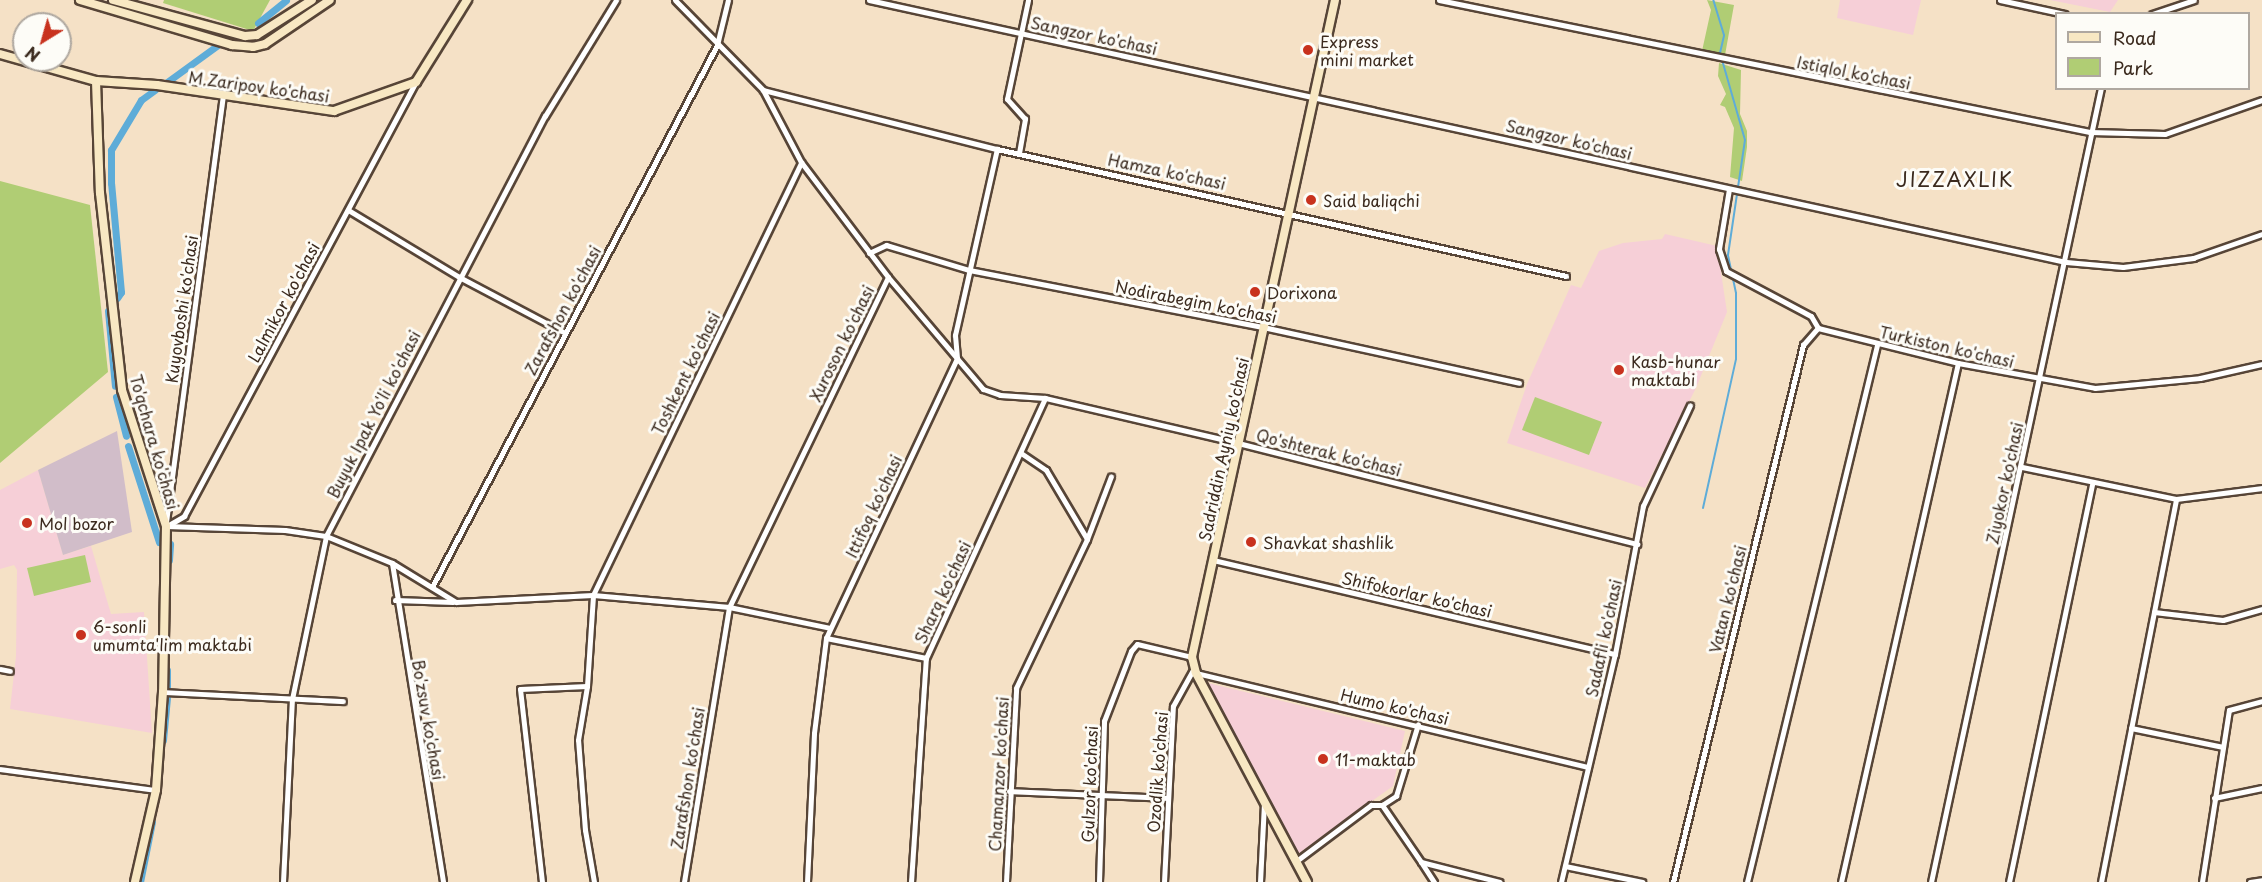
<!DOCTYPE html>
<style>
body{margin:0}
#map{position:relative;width:2262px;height:882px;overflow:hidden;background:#f5e1c6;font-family:"Playpen Sans",sans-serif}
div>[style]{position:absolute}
.built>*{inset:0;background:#f6cfd7}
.industrial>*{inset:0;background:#d1bdc9}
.green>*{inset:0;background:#b0cd74}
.stream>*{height:2px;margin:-1px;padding:0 1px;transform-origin:1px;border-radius:1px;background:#5eacd8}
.canal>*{height:7px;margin:-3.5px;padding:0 3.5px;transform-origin:3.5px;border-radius:3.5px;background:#5eacd8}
.roads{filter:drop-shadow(2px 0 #574537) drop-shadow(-2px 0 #574537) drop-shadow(0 2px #574537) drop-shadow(0 -2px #574537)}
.street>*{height:5px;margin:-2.5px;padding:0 2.5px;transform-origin:2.5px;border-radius:2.5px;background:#fff}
.secondary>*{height:8px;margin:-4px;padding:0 4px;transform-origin:4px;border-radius:4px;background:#f8e8c3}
.dots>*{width:16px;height:16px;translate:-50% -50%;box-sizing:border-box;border:3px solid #fdfcf7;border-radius:50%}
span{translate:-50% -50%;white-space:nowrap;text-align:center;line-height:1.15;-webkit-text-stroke:6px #fdfcf7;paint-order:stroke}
.street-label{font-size:16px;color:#3b2a1e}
.poi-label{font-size:16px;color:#3b2a1e}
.left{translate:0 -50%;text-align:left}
.quarter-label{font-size:20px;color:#3b2a1e;letter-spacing:1.5px}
.legend{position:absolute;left:2055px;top:12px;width:195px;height:78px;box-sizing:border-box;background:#fdfcf7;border:2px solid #afa8a0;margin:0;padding:8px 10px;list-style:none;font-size:18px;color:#3b2a1e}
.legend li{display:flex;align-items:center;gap:12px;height:30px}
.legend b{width:30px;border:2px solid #afa8a0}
.north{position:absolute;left:12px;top:12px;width:60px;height:60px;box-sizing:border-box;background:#fdfcf7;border:2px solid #afa8a0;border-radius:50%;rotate:217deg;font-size:16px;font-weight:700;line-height:24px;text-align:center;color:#3b2a1e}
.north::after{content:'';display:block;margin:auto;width:21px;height:27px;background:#c8321e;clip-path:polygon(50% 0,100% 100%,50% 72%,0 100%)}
</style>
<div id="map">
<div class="built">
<i style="clip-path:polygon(1840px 0,1921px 0,1913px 35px,1837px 18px)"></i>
<i style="clip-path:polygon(2050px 0,2118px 0,2110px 12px)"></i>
<i style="clip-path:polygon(1665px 234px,1717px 246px,1727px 312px,1696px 388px,1645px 488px,1507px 443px,1527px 384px,1571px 285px,1581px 288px,1599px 251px,1623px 243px,1662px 239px)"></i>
<i style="clip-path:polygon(38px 470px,63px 555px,91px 546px,111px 614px,144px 612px,152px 733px,10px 709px,16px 656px,17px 570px,14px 565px,0 569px,0 490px)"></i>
<i style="clip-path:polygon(1208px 683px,1405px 731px,1393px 786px,1298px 854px)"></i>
</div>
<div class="industrial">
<i style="clip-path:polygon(117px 431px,132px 532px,63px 555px,38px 470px)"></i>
</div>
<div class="green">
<i style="clip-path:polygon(164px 0,270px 0,253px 31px,163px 3px)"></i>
<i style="clip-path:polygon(1707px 0,1734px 5px,1725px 55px,1702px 51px,1711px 10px)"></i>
<i style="clip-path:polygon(1719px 63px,1741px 70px,1740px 114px,1747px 131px,1747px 147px,1742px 181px,1730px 177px,1734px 128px,1725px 107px,1720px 105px,1726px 94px,1718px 76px)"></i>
<i style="clip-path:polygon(0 181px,90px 205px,108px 372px,0 463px)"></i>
<i style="clip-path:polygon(1535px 397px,1602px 422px,1589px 455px,1522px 430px)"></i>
<i style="clip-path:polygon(85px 555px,91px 582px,34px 596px,27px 568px)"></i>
</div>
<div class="stream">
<i style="left:1703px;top:508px;width:153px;rotate:-77.5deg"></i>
<i style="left:1736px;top:359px;width:66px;rotate:-90deg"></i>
<i style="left:1736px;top:293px;width:39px;rotate:-102deg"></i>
<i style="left:1728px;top:255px;width:116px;rotate:-81.6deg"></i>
<i style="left:1745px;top:140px;width:91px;rotate:-106deg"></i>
<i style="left:1720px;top:53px;width:18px;rotate:-77deg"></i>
<i style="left:1724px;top:35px;width:37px;rotate:-107deg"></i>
</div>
<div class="canal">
<i style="left:258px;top:23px;width:36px;rotate:-39deg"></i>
<i style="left:167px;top:82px;width:68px;rotate:-36deg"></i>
<i style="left:117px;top:298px;width:7px;rotate:-56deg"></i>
<i style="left:121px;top:292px;width:109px;rotate:-95.2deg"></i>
<i style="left:111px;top:183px;width:33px;rotate:-90deg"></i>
<i style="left:111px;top:150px;width:58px;rotate:-59deg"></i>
<i style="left:141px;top:100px;width:17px;rotate:-36deg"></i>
<i style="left:108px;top:311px;width:75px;rotate:84.7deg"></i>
<i style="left:116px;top:397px;width:40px;rotate:75.6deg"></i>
<i style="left:128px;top:446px;width:101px;rotate:72.1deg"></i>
<i style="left:169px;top:560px;width:16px;rotate:-86deg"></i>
<i style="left:167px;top:670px;width:17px;rotate:90deg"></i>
<i style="left:163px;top:740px;width:42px;rotate:-84.6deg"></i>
<i style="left:140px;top:882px;width:61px;rotate:-78.7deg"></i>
</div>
<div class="roads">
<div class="street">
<i style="left:675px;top:0;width:126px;rotate:45.6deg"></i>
<i style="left:763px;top:90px;width:81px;rotate:62.2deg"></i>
<i style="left:801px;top:162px;width:144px;rotate:52.9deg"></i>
<i style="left:888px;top:277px;width:366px;rotate:115.7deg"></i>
<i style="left:729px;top:607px;width:279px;rotate:99.3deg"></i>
<i style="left:869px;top:0;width:1225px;rotate:12.35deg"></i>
<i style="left:2066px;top:262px;width:57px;rotate:5deg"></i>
<i style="left:2123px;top:267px;width:71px;rotate:-7.3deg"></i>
<i style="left:2193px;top:258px;width:73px;rotate:-19.2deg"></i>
<i style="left:1439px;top:0;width:664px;rotate:11.46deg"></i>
<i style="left:2090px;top:132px;width:75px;rotate:1.5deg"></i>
<i style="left:2165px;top:134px;width:103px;rotate:-19.3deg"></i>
<i style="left:2000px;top:0;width:66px;rotate:12.2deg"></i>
<i style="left:2152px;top:14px;width:44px;rotate:-18.4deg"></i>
<i style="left:763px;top:90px;width:241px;rotate:14.2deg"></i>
<i style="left:997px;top:149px;width:583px;rotate:12.58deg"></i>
<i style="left:1019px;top:153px;width:35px;rotate:-80deg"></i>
<i style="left:1025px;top:119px;width:27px;rotate:-132deg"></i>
<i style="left:1007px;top:99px;width:101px;rotate:-78deg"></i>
<i style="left:1729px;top:189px;width:61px;rotate:99.5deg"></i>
<i style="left:1719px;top:249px;width:23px;rotate:72deg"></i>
<i style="left:1726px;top:271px;width:96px;rotate:27.9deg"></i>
<i style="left:1811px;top:316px;width:14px;rotate:60deg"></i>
<i style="left:1818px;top:328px;width:144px;rotate:14deg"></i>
<i style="left:1958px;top:363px;width:139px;rotate:10.3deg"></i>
<i style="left:2095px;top:388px;width:105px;rotate:-5.4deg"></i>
<i style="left:2200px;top:378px;width:64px;rotate:-12.7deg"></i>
<i style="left:348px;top:210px;width:130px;rotate:31.1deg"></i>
<i style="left:459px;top:277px;width:120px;rotate:27.8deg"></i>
<i style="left:869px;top:253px;width:19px;rotate:-25deg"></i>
<i style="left:886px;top:245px;width:87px;rotate:16.8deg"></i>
<i style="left:969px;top:270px;width:299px;rotate:11deg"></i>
<i style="left:1263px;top:327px;width:262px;rotate:12.3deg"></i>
<i style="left:888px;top:277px;width:147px;rotate:49.7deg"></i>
<i style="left:983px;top:389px;width:18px;rotate:19deg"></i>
<i style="left:1000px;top:395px;width:45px;rotate:3.8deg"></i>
<i style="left:1045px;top:398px;width:198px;rotate:13.1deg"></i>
<i style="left:1238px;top:443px;width:412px;rotate:14.2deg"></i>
<i style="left:2022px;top:467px;width:157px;rotate:11.7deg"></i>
<i style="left:2176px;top:499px;width:87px;rotate:-7.3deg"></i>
<i style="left:166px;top:522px;width:431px;rotate:-82.4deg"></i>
<i style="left:166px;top:526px;width:119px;rotate:1.9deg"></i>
<i style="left:285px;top:530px;width:41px;rotate:8.3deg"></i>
<i style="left:326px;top:536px;width:71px;rotate:22.2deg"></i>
<i style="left:392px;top:563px;width:75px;rotate:31.4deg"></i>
<i style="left:456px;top:602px;width:137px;rotate:-2.9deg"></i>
<i style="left:593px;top:595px;width:137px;rotate:5deg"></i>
<i style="left:729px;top:607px;width:103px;rotate:11.7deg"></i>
<i style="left:167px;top:526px;width:20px;rotate:-30deg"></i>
<i style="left:184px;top:516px;width:492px;rotate:-61.9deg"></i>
<i style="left:1087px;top:539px;width:67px;rotate:-69.1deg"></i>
<i style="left:1213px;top:560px;width:413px;rotate:13.2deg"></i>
<i style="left:392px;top:563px;width:323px;rotate:80.9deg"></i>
<i style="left:432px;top:587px;width:612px;rotate:-62.26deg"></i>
<i style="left:717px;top:45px;width:46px;rotate:-76.3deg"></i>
<i style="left:395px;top:600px;width:58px;rotate:2deg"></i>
<i style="left:2154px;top:612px;width:69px;rotate:6.6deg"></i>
<i style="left:2223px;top:620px;width:41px;rotate:-15.8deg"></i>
<i style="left:826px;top:638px;width:102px;rotate:11.3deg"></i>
<i style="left:0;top:669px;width:10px;rotate:11deg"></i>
<i style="left:1196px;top:673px;width:403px;rotate:13.5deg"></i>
<i style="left:163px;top:692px;width:180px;rotate:2.9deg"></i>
<i style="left:2131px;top:728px;width:94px;rotate:11.7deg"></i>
<i style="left:0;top:769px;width:157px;rotate:7.7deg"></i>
<i style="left:1009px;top:791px;width:158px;rotate:2.5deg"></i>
<i style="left:2214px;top:798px;width:49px;rotate:-11.8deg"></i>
<i style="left:1382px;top:805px;width:69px;rotate:55.6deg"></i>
<i style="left:1421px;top:862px;width:81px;rotate:14.2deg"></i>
<i style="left:1295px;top:862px;width:95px;rotate:-36.9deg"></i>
<i style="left:1371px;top:805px;width:11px"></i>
<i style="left:1382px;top:805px;width:17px;rotate:-33deg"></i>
<i style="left:1396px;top:796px;width:75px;rotate:-73deg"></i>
<i style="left:1421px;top:862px;width:24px;rotate:57deg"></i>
<i style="left:1565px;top:866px;width:79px;rotate:11.7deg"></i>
<i style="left:283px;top:882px;width:183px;rotate:-87.2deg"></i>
<i style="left:292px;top:699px;width:167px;rotate:-78.2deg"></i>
<i style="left:326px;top:536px;width:474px;rotate:-62.5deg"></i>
<i style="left:545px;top:116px;width:136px;rotate:-58.5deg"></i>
<i style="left:542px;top:882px;width:194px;rotate:-96.5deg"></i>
<i style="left:520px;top:689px;width:67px;rotate:-2.6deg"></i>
<i style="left:594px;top:882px;width:53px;rotate:-99.8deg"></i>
<i style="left:585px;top:830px;width:90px;rotate:-94.4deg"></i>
<i style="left:578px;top:740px;width:55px;rotate:-80.5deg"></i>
<i style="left:587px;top:686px;width:91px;rotate:-86.2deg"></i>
<i style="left:593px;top:595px;width:480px;rotate:-64.3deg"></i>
<i style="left:807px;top:882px;width:149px;rotate:-87.3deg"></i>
<i style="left:814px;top:733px;width:96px;rotate:-82.8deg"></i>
<i style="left:826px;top:638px;width:309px;rotate:-64.9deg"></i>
<i style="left:957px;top:358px;width:23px;rotate:-95deg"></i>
<i style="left:955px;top:335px;width:191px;rotate:-77.3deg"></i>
<i style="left:911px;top:882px;width:225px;rotate:-86.2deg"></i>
<i style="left:926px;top:658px;width:286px;rotate:-65.4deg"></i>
<i style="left:1006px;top:882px;width:194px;rotate:-87deg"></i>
<i style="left:1016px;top:688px;width:165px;rotate:-64.5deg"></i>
<i style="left:1087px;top:539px;width:80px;rotate:-120.7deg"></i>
<i style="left:1046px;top:470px;width:29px;rotate:-146deg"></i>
<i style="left:1099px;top:882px;width:161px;rotate:-88.2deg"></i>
<i style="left:1104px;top:721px;width:75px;rotate:-68.9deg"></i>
<i style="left:1131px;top:651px;width:9px;rotate:-49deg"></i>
<i style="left:1137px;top:644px;width:57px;rotate:13.3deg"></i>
<i style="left:1164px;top:882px;width:176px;rotate:-87.1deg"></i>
<i style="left:1173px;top:706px;width:43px;rotate:-61.1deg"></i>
<i style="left:1260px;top:882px;width:79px;rotate:-87.1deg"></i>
<i style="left:1561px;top:882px;width:234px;rotate:-76.7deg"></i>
<i style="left:1615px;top:654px;width:151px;rotate:-79.3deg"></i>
<i style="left:1643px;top:506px;width:111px;rotate:-65deg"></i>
<i style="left:1673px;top:882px;width:553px;rotate:-76.39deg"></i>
<i style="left:1803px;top:345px;width:23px;rotate:-49deg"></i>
<i style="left:1747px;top:882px;width:553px;rotate:-76.39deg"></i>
<i style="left:1841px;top:882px;width:532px;rotate:-77.3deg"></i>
<i style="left:1931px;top:882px;width:812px;rotate:-77.92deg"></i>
<i style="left:2009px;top:882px;width:406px;rotate:-78.2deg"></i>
<i style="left:2101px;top:882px;width:390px;rotate:-78.9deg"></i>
<i style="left:2202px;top:882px;width:174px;rotate:-81.1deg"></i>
<i style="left:2229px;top:710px;width:34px;rotate:-15deg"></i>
<i style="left:2250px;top:882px;width:12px;rotate:-9deg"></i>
</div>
<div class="secondary">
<i style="left:80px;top:0;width:159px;rotate:16.5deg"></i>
<i style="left:232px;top:45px;width:21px;rotate:5deg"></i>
<i style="left:253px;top:47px;width:12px;rotate:-14deg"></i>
<i style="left:265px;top:44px;width:78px;rotate:-34.1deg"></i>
<i style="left:113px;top:0;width:137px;rotate:15.3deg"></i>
<i style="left:245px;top:36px;width:12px;rotate:-5deg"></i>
<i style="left:257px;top:35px;width:65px;rotate:-32.5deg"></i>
<i style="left:0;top:54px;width:100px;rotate:15.7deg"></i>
<i style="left:96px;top:81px;width:61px;rotate:3.8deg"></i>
<i style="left:157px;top:85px;width:179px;rotate:8.4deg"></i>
<i style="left:334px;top:111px;width:87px;rotate:-19.5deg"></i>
<i style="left:416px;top:82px;width:97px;rotate:-58.1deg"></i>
<i style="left:96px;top:81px;width:112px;rotate:88deg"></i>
<i style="left:100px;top:193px;width:198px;rotate:83.6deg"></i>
<i style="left:122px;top:390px;width:143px;rotate:72.1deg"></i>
<i style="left:166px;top:526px;width:166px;rotate:91deg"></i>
<i style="left:163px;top:692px;width:98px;rotate:94.1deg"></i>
<i style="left:156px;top:790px;width:94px;rotate:102.9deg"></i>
<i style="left:1307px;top:882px;width:237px;rotate:-118deg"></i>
<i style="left:1196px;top:673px;width:16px;rotate:-104deg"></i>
<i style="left:1192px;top:657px;width:672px;rotate:-77.72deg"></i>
</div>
</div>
<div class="dots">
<i style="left:1308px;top:50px;background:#c8321e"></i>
<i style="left:1311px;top:200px;background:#c8321e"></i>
<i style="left:1255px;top:292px;background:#c8321e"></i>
<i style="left:1619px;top:370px;background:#c8321e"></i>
<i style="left:27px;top:523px;background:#c8321e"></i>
<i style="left:1251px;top:542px;background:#c8321e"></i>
<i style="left:81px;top:635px;background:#c8321e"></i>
<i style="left:1323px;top:759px;background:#c8321e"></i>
</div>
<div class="street-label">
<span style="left:1094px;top:35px;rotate:12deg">Sangzor ko'chasi</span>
<span style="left:1854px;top:72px;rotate:11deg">Istiqlol ko'chasi</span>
<span style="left:259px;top:86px;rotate:8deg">M.Zaripov ko'chasi</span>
<span style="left:1569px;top:139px;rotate:13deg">Sangzor ko'chasi</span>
<span style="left:1167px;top:171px;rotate:12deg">Hamza ko'chasi</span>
<span style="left:1196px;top:301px;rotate:11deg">Nodirabegim ko'chasi</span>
<span style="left:283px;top:302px;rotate:-62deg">Lalmikor ko'chasi</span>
<span style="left:181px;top:309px;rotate:-82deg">Kuyovboshi ko'chasi</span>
<span style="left:562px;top:310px;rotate:-62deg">Zarafshon ko'chasi</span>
<span style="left:841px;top:343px;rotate:-64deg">Xuroson ko'chasi</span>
<span style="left:1947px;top:346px;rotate:13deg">Turkiston ko'chasi</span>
<span style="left:685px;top:373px;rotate:-64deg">Toshkent ko'chasi</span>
<span style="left:373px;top:414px;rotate:-63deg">Buyuk Ipak Yo'li ko'chasi</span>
<span style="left:155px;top:442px;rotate:74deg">To'qchara ko'chasi</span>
<span style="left:1223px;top:449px;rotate:-78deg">Sadriddin Ayniy ko'chasi</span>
<span style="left:1329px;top:452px;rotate:14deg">Qo'shterak ko'chasi</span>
<span style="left:2004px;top:483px;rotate:-78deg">Ziyokor ko'chasi</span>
<span style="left:873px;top:506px;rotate:-65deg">Ittifoq ko'chasi</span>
<span style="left:942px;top:592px;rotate:-65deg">Sharq ko'chasi</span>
<span style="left:1417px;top:594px;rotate:13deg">Shifokorlar ko'chasi</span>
<span style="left:1727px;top:599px;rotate:-76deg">Vatan ko'chasi</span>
<span style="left:1603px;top:638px;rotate:-78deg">Sadafli ko'chasi</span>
<span style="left:1395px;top:706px;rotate:13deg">Humo ko'chasi</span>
<span style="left:429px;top:720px;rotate:80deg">Bo'zsuv ko'chasi</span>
<span style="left:1157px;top:772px;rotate:-86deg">Ozodlik ko'chasi</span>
<span style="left:998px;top:774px;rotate:-87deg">Chamanzor ko'chasi</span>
<span style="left:687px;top:778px;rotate:-81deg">Zarafshon ko'chasi</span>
<span style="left:1089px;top:784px;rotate:-88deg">Gulzor ko'chasi</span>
</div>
<div class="poi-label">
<span class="left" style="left:1320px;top:50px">Express<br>mini market</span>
<span class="left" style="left:1323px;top:200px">Said baliqchi</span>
<span class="left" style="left:1267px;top:292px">Dorixona</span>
<span class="left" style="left:1631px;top:370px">Kasb-hunar<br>maktabi</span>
<span class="left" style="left:39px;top:523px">Mol bozor</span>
<span class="left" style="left:1263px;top:542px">Shavkat shashlik</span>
<span class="left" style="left:93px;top:635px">6-sonli<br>umumta'lim maktabi</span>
<span class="left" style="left:1335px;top:759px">11-maktab</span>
</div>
<div class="quarter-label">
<span style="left:1955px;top:179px">JIZZAXLIK</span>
</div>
<ul class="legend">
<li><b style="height:8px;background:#f8e8c3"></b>Road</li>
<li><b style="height:16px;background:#b0cd74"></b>Park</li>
</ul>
<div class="north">N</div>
</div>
